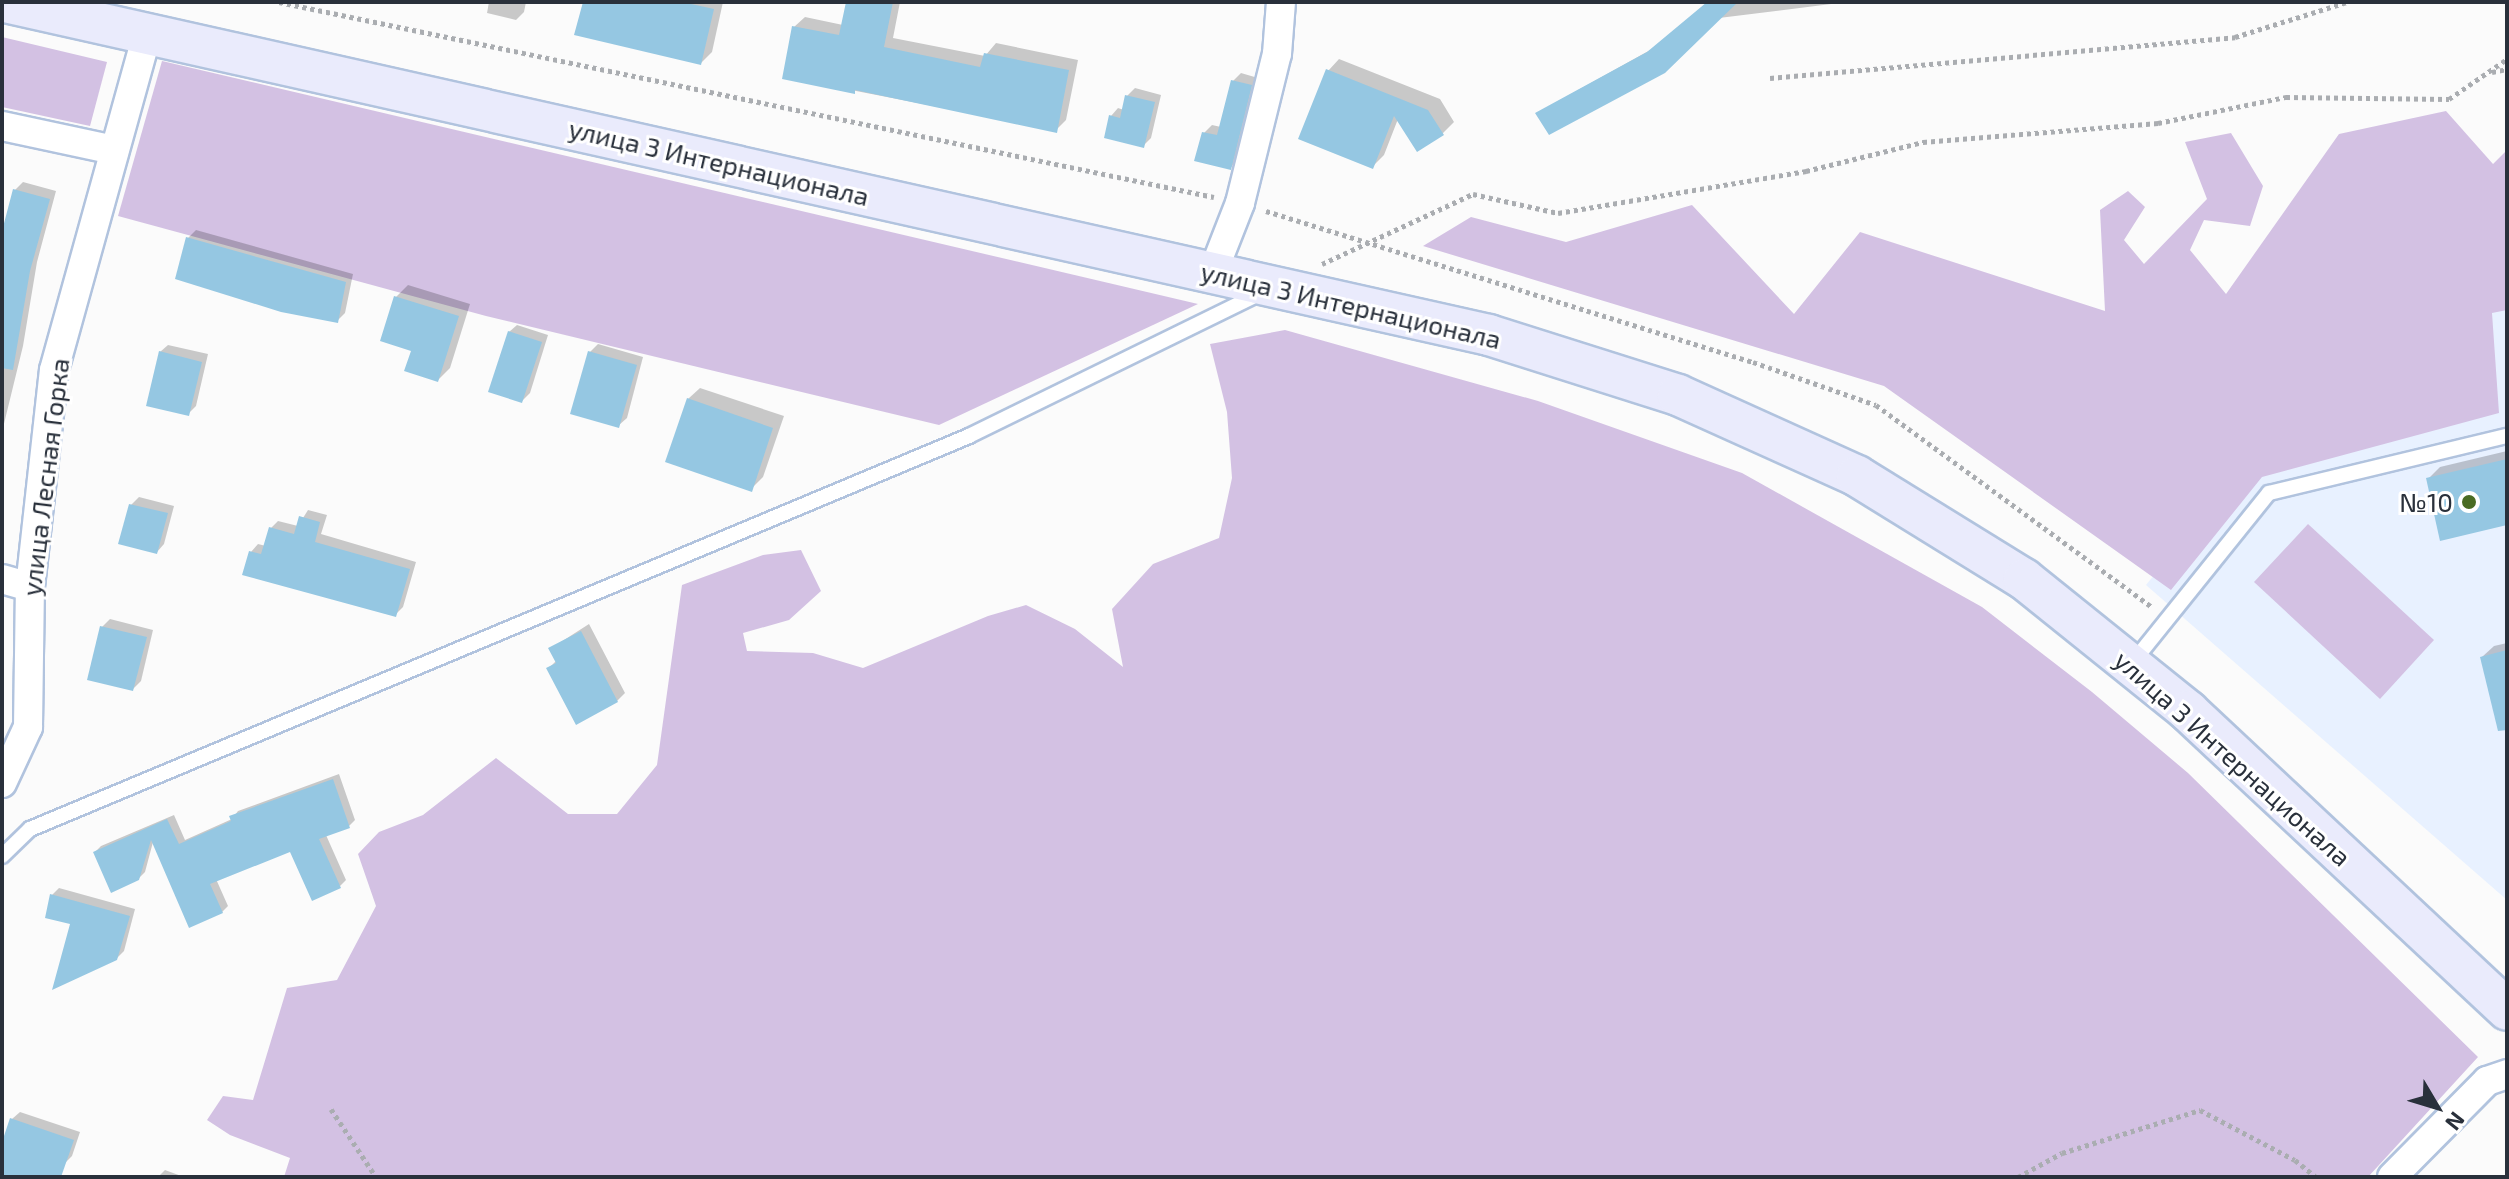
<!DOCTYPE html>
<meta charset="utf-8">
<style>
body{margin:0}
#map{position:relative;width:2509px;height:1179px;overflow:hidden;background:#fbfbfb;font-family:"Exo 2",sans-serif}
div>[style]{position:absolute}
.built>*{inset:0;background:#e8f1ff}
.green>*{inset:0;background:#d3c1e3}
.shadow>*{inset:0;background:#0003}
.building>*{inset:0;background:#95c7e2}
.path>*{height:5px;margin-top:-2.5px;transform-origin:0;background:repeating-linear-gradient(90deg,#aaadb1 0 4px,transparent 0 8px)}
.roads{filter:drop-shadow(2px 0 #b1c3de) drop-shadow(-2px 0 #b1c3de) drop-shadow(0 2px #b1c3de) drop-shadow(0 -2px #b1c3de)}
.lane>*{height:14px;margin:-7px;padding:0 7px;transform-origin:7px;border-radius:7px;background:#fff}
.street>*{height:28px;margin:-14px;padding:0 14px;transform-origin:14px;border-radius:14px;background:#fff}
.secondary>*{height:40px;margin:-20px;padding:0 20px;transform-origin:20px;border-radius:20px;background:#eaebfc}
.dots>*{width:22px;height:22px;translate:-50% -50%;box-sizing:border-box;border:4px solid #fff;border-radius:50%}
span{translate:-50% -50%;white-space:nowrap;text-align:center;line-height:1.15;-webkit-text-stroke:6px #fff;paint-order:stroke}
.street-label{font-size:26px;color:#29303b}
.poi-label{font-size:26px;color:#29303b}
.right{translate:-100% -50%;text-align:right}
.frame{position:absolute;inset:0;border:4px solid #29303b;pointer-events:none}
.north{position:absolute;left:2397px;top:1067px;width:80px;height:80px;-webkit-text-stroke:6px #fff;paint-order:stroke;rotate:128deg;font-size:22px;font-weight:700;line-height:32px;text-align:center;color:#29303b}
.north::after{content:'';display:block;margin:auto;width:28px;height:36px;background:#29303b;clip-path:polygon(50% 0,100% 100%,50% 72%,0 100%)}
</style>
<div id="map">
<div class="built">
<i style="clip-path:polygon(2507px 276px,2507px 900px,2146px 585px,2258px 448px,2472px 281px)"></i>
</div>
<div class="green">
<i style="clip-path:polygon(2px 37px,107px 62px,90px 126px,2px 107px)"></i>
<i style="clip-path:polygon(162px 61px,1198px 304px,939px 425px,486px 316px,118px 216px)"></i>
<i style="clip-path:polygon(2446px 111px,2493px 164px,2507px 150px,2507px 310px,2492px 313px,2499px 413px,2262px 477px,2171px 590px,1884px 386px,1423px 246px,1471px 217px,1566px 242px,1692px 205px,1794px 314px,1860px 232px,2105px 311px,2100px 210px,2128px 191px,2145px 207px,2124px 240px,2144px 264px,2207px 199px,2185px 142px,2231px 133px,2263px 186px,2250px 226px,2204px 220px,2190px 250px,2226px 294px,2339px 134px)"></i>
<i style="clip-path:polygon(1285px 330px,1538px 401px,1742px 473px,1982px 607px,2092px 692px,2188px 773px,2478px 1057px,2368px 1177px,284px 1177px,290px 1158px,230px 1135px,207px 1120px,223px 1096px,253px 1100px,287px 988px,337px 980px,376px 906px,358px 854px,379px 832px,423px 815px,496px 758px,568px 814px,617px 814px,657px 765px,682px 585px,763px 555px,801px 550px,821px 591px,789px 620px,743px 633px,747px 651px,813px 653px,863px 668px,988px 616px,1026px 605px,1075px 629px,1123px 667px,1112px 609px,1153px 564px,1219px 538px,1232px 478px,1227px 412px,1210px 344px)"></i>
<i style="clip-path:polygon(2308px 524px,2434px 640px,2380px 699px,2254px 582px)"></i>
</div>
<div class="shadow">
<i style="clip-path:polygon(489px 2px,526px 2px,524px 12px,516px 20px,487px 13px)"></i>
<i style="clip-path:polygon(585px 2px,723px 2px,712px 52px,701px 63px)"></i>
<i style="clip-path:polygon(848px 2px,900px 2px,893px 38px,985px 56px,996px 43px,1078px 60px,1066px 120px,1056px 130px,784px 77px,794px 27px,805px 17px,843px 25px)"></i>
<i style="clip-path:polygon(1709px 2px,1847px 2px,1719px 18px,1537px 113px,1652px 49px)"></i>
<i style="clip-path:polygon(1339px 59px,1440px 99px,1454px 122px,1442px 134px,1398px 119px,1384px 155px,1372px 167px,1328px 71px)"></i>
<i style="clip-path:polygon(1241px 73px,1258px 78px,1238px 160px,1230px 168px,1204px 133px,1212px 125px,1221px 127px,1233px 81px)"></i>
<i style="clip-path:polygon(1135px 88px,1161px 95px,1151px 138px,1143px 146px,1111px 116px,1118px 108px,1124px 110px,1127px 96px)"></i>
<i style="clip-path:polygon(23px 182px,56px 191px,37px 262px,23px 346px,2px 432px,2px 239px,15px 190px)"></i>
<i style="clip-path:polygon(196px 230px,353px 274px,345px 313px,337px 321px,188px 238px)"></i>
<i style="clip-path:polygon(408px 285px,470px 304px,450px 368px,438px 380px,413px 350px,396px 297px)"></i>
<i style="clip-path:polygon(517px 325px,548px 335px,530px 393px,522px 401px,509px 332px)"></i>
<i style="clip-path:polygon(598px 344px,643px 357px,627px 418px,619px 425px,590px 352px)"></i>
<i style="clip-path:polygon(168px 345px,208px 354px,196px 406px,188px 414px,160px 352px)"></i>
<i style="clip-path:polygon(700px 388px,784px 416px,763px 477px,751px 489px,688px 399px)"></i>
<i style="clip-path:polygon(2507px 451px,2507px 523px,2428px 479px,2440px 467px)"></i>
<i style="clip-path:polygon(139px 497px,174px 506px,164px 544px,157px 552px,131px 505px)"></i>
<i style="clip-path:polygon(308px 510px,327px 515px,321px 534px,416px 562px,403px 607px,395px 615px,251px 552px,258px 544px,266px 546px,271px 528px,278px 521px,298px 526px)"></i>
<i style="clip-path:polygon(110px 619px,153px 630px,141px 681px,133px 689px,102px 627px)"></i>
<i style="clip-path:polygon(589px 624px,625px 693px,617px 701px,549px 668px,557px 660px,550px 649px)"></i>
<i style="clip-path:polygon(2507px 643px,2507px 707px,2482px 657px,2494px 646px)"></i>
<i style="clip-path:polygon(339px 774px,355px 820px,349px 826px,326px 835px,346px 880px,340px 886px,291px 850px,216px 879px,228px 906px,222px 912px,153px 842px,145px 872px,138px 879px,95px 852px,101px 846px,174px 815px,185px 840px,232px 819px,238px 811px)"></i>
<i style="clip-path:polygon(59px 888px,135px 909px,124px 951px,116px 959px,72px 922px,52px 895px)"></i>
<i style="clip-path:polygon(20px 1112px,80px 1132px,72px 1156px,64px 1164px,36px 1177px,2px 1177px,2px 1148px,12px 1119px)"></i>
<i style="clip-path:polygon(165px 1170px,184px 1177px,158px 1177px)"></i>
</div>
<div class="building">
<i style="clip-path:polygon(583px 2px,682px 2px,714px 9px,701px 65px,574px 35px)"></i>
<i style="clip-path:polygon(846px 2px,893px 2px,884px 47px,980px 67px,984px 53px,1069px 70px,1057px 133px,855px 90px,855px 94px,782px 79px,792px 26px,839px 35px)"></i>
<i style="clip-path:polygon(1707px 2px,1738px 2px,1665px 73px,1549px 135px,1535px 113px,1647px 52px)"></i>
<i style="clip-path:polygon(1326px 69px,1428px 110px,1444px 135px,1417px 152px,1394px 116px,1373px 169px,1298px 139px)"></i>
<i style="clip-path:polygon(1231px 80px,1252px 85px,1231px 170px,1194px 161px,1202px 132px,1217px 135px)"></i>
<i style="clip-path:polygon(1125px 95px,1155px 102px,1144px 148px,1104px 138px,1109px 115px,1120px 118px)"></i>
<i style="clip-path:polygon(13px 189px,50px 199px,30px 271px,13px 370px,2px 368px,2px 231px)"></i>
<i style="clip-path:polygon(186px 237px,346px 282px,338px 323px,281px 312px,175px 279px)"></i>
<i style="clip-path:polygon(394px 296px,459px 316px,438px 382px,404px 371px,411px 351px,380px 341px)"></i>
<i style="clip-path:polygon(508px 331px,542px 342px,522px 403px,488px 392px)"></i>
<i style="clip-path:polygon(159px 351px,202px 362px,189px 416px,146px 406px)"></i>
<i style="clip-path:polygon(588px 351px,637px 365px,619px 428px,570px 414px)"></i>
<i style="clip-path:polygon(687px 398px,773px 428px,752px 492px,665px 462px)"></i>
<i style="clip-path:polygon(2507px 459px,2507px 525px,2440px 541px,2426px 478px)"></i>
<i style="clip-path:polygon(129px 504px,168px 513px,157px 554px,118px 544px)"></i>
<i style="clip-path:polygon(299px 516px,320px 522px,315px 542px,410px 569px,396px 617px,242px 575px,249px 551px,261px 554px,269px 527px,294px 534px)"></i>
<i style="clip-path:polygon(100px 626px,147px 637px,133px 691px,87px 680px)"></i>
<i style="clip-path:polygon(581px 631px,618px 702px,576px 725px,546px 668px,556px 663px,548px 648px)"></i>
<i style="clip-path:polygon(2507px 650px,2507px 730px,2498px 731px,2480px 657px)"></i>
<i style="clip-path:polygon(333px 779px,350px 828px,319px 839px,341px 888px,312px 901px,290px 852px,210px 884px,223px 913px,189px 928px,151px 840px,139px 880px,111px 893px,93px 852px,167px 819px,179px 844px,231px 821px,229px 816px)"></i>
<i style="clip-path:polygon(50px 894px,130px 916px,117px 960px,52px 990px,70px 924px,45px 918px)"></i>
<i style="clip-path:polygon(10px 1118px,74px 1140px,61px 1177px,2px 1177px,2px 1142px)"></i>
</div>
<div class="path">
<i style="left:279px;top:2px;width:955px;rotate:11.78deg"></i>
<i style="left:2492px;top:72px;width:15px;rotate:-11deg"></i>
<i style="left:1770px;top:78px;width:467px;rotate:-5deg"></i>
<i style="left:2235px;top:37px;width:117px;rotate:-17.4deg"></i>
<i style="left:1266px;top:211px;width:510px;rotate:17.23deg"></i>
<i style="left:1753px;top:362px;width:130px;rotate:19.3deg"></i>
<i style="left:1876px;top:405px;width:342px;rotate:36.2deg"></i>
<i style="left:1322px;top:264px;width:166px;rotate:-24.9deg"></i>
<i style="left:1473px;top:194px;width:87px;rotate:12.6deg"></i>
<i style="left:1558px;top:213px;width:252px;rotate:-9.6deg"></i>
<i style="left:1806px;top:171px;width:121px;rotate:-13.9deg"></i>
<i style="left:1923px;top:142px;width:236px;rotate:-4.6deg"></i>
<i style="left:2158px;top:123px;width:131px;rotate:-11.5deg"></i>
<i style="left:2286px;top:97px;width:163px;rotate:0.7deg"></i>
<i style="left:2449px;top:99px;width:70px;rotate:-34.6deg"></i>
<i style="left:331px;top:1109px;width:82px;rotate:56.5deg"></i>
<i style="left:2018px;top:1177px;width:50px;rotate:-28.6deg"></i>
<i style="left:2062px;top:1153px;width:145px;rotate:-17.3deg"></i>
<i style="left:2200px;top:1110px;width:107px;rotate:27.8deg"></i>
<i style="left:2295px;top:1160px;width:27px;rotate:39deg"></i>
</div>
<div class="roads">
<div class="lane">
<i style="left:2133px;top:662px;width:217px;rotate:-51.2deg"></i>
<i style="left:2269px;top:493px;width:245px;rotate:-13.5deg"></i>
<i style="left:2px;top:856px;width:39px;rotate:-44deg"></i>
<i style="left:30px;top:829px;width:1018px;rotate:-22.71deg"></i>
<i style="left:969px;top:436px;width:323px;rotate:-26.1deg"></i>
</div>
<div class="street">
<i style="left:2px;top:126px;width:115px;rotate:12.1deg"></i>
<i style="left:1213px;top:272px;width:74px;rotate:-68.6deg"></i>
<i style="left:1240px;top:203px;width:154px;rotate:-76.1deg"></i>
<i style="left:1277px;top:54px;width:52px;rotate:-85.6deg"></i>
<i style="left:2px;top:579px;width:29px;rotate:16deg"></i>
<i style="left:2px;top:783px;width:62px;rotate:-65.1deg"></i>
<i style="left:28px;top:727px;width:140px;rotate:-89.2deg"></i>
<i style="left:30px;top:587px;width:218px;rotate:-83.7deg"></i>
<i style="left:54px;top:370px;width:349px;rotate:-74.5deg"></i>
<i style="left:2392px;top:1177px;width:135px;rotate:-45.3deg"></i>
<i style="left:2487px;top:1081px;width:21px;rotate:-19deg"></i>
</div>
<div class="secondary">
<i style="left:5px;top:2px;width:1521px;rotate:12.65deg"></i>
<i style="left:1489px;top:335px;width:198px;rotate:17.6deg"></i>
<i style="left:1678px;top:395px;width:196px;rotate:24.3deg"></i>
<i style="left:1857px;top:476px;width:196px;rotate:31.7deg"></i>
<i style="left:2024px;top:579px;width:211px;rotate:38.8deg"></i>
<i style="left:2188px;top:711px;width:437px;rotate:43.1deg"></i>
</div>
</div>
<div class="dots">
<i style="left:2469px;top:502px;background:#496b23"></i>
</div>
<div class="street-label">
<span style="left:719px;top:162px;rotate:13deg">улица 3 Интернационала</span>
<span style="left:1351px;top:305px;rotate:13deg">улица 3 Интернационала</span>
<span style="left:45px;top:477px;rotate:-83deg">улица Лесная Горка</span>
<span style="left:2233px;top:758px;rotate:42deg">улица 3 Интернационала</span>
</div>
<div class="poi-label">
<span class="right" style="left:2453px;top:502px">№10</span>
</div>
<div class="frame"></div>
<div class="north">N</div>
</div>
